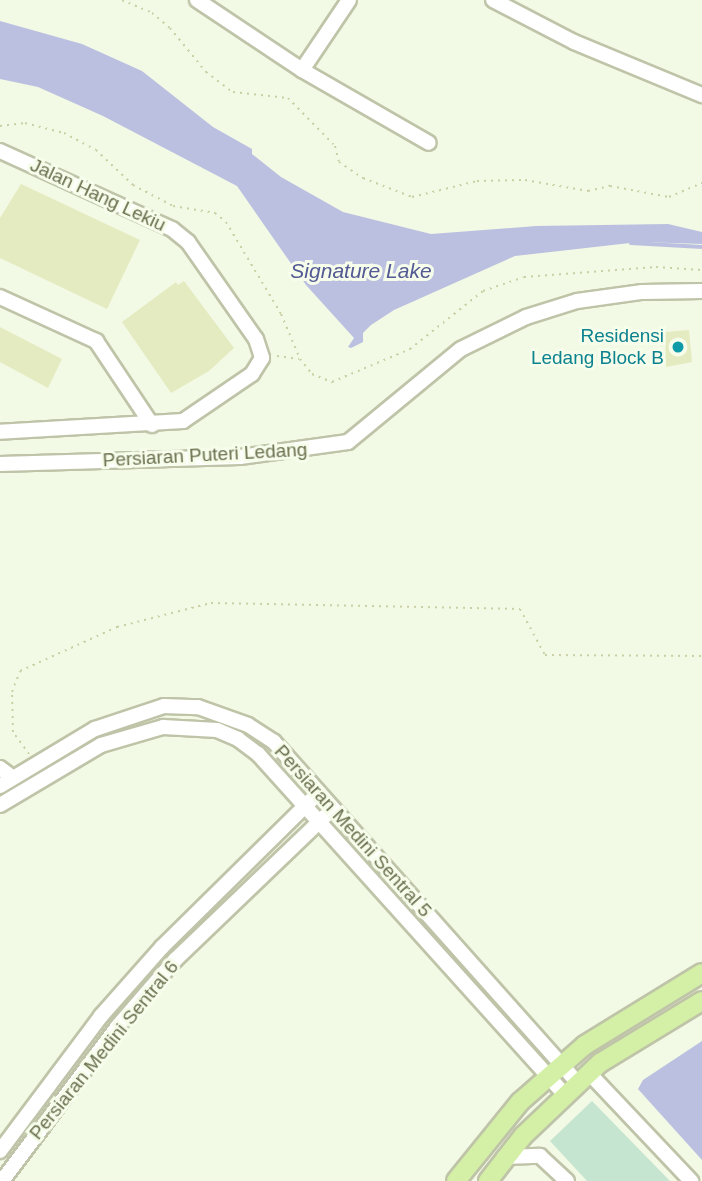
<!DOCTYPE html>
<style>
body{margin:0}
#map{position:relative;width:702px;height:1181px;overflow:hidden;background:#f2f9e5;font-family:Helvetica,sans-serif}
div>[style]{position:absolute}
.green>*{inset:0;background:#c6e5d0}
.water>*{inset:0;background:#bcc0e0}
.stream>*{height:3.5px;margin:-1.75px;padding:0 1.75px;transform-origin:1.75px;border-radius:1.75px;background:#bcc0e0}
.building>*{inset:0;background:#e5ebc0}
.path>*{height:2px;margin-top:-1px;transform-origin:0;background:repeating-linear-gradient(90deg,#cad0a4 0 2px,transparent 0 7px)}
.roads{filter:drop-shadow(2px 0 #bfc4a8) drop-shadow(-2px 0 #bfc4a8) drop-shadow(0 2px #bfc4a8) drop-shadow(0 -2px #bfc4a8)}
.minor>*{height:14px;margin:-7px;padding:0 7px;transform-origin:7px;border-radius:7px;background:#fff}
.major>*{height:18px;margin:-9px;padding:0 9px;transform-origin:9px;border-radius:9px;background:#d4f0a6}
.dots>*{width:19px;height:19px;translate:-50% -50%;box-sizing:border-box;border:4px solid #f6fdeb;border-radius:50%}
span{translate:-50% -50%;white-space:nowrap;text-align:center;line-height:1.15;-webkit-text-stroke:6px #f6fdeb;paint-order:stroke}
.street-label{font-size:19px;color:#6b6f4e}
.culture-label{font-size:19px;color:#0d838f}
.right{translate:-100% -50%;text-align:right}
.water-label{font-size:21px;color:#545a93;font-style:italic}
</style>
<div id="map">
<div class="green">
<i style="clip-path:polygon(592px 1101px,670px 1181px,587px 1181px,550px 1141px)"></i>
</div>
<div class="water">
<i style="clip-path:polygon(0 21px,82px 44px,142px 71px,213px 127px,252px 149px,252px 154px,281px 177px,343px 212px,431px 234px,536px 226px,668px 224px,702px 232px,702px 244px,639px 242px,515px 256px,394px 310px,371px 325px,363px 333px,363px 342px,351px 348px,348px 347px,354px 338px,306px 285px,237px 186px,103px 116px,38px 87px,0 79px)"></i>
<i style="clip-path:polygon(702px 1041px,702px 1160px,638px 1089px,643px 1080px)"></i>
</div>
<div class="stream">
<i style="left:631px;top:243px;width:71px;rotate:3.2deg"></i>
</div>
<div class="building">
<i style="clip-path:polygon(21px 184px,140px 240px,107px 309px,0 258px,0 218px)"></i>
<i style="clip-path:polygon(184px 281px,234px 348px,209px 371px,171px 393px,122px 322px,176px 282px,178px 285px)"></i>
<i style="clip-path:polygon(0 327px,62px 359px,48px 388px,0 362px)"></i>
<i style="clip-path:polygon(689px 330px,692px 362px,666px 367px,665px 332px)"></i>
</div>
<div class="path">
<i style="left:122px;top:0;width:33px;rotate:23deg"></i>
<i style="left:152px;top:13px;width:23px;rotate:40deg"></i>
<i style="left:170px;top:28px;width:57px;rotate:50.7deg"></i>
<i style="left:206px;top:72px;width:34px;rotate:37deg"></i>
<i style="left:233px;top:92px;width:55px;rotate:6.2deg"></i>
<i style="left:288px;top:98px;width:67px;rotate:45.6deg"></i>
<i style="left:335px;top:146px;width:16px;rotate:76deg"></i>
<i style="left:339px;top:162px;width:29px;rotate:34deg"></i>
<i style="left:363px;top:178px;width:53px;rotate:21.2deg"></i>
<i style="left:412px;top:197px;width:67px;rotate:-13.8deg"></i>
<i style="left:477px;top:181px;width:48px;rotate:-1.2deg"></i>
<i style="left:525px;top:180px;width:64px;rotate:9.9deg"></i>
<i style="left:588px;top:191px;width:23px;rotate:-13deg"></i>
<i style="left:610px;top:186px;width:60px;rotate:10.6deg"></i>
<i style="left:669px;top:197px;width:36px;rotate:-23deg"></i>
<i style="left:0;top:126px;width:25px;rotate:-7deg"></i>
<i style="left:25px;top:123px;width:40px;rotate:14.4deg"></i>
<i style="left:64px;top:133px;width:36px;rotate:28deg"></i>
<i style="left:96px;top:150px;width:51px;rotate:43.4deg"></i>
<i style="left:133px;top:185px;width:45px;rotate:27.7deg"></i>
<i style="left:173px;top:206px;width:43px;rotate:9.5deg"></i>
<i style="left:215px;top:213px;width:14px;rotate:39deg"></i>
<i style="left:226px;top:222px;width:107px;rotate:59.1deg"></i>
<i style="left:281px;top:314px;width:49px;rotate:67.1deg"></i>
<i style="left:300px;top:359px;width:19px;rotate:51deg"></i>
<i style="left:312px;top:374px;width:22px;rotate:22deg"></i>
<i style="left:332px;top:382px;width:85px;rotate:-22.9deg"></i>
<i style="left:410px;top:349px;width:93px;rotate:-38.5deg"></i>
<i style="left:483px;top:291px;width:43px;rotate:-18.9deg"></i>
<i style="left:524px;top:277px;width:132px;rotate:-4.3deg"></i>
<i style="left:656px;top:267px;width:46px;rotate:3.7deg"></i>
<i style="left:277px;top:356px;width:22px;rotate:8deg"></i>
<i style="left:29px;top:754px;width:27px;rotate:-126deg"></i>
<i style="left:13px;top:732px;width:40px;rotate:-91.4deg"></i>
<i style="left:12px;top:692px;width:22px;rotate:-69deg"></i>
<i style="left:20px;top:671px;width:107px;rotate:-24.4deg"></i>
<i style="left:117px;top:627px;width:97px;rotate:-14.3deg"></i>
<i style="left:211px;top:603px;width:309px;rotate:1.1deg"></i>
<i style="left:520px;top:609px;width:52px;rotate:61.5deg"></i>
<i style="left:545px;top:655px;width:157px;rotate:0.4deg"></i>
</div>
<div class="roads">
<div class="minor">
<i style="left:197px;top:0;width:126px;rotate:33.7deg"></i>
<i style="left:302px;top:70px;width:146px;rotate:29.9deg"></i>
<i style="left:493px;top:0;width:91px;rotate:27.4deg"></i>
<i style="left:574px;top:42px;width:139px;rotate:22.5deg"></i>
<i style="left:302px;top:70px;width:84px;rotate:-56.1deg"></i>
<i style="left:0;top:151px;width:189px;rotate:24.4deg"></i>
<i style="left:172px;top:229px;width:21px;rotate:39deg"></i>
<i style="left:188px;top:242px;width:118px;rotate:55deg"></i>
<i style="left:256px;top:339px;width:20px;rotate:72deg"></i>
<i style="left:262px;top:358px;width:19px;rotate:122deg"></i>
<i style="left:252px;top:374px;width:83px;rotate:145.7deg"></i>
<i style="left:183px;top:421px;width:183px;rotate:176.6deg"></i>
<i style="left:0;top:297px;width:106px;rotate:24.6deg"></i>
<i style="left:96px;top:341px;width:101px;rotate:56.3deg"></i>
<i style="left:0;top:464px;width:240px;rotate:-1.7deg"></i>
<i style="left:240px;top:457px;width:109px;rotate:-7.9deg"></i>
<i style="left:348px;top:442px;width:146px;rotate:-39.5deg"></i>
<i style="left:461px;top:349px;width:72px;rotate:-26.2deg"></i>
<i style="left:526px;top:317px;width:53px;rotate:-17.4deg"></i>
<i style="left:577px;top:301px;width:66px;rotate:-7.9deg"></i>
<i style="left:642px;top:292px;width:60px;rotate:-1deg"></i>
<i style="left:0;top:768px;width:15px;rotate:37deg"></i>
<i style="left:0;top:786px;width:111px;rotate:-31deg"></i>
<i style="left:95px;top:729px;width:73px;rotate:-18.4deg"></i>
<i style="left:164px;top:706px;width:34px;rotate:2deg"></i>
<i style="left:198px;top:707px;width:53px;rotate:19.8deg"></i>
<i style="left:248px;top:725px;width:31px;rotate:33deg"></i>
<i style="left:274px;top:742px;width:457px;rotate:48.3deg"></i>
<i style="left:0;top:805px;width:117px;rotate:-30.7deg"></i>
<i style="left:101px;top:745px;width:65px;rotate:-16.2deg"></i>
<i style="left:163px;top:727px;width:54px;rotate:3.2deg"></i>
<i style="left:217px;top:730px;width:23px;rotate:23deg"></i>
<i style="left:238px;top:739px;width:25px;rotate:37deg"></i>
<i style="left:258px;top:754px;width:459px;rotate:48deg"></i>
<i style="left:589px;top:1073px;width:149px;rotate:46.6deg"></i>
<i style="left:0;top:1151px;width:169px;rotate:-53.2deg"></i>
<i style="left:101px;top:1016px;width:92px;rotate:-48.5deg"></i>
<i style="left:162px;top:947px;width:211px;rotate:-44.6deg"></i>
<i style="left:504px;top:1157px;width:36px;rotate:-2deg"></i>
<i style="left:540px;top:1156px;width:37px;rotate:43deg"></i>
<i style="left:2px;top:1181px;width:192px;rotate:-53.2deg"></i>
<i style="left:117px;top:1027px;width:89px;rotate:-49.1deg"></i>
<i style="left:175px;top:960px;width:208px;rotate:-43.8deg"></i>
</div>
<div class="major">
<i style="left:456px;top:1181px;width:102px;rotate:-51deg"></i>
<i style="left:520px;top:1102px;width:86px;rotate:-41.2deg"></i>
<i style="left:585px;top:1045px;width:137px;rotate:-31.6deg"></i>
<i style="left:488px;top:1181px;width:57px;rotate:-52.1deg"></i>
<i style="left:523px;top:1136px;width:106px;rotate:-43.5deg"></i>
<i style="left:600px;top:1063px;width:119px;rotate:-31.3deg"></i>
</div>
</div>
<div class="dots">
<i style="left:678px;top:347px;background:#0f9aa8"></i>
</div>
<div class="street-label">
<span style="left:98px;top:195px;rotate:25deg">Jalan Hang Lekiu</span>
<span style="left:205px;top:455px;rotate:-3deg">Persiaran Puteri Ledang</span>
<span style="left:353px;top:831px;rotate:48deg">Persiaran Medini Sentral 5</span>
<span style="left:104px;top:1050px;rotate:-51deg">Persiaran Medini Sentral 6</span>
</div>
<div class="culture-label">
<span class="right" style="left:664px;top:347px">Residensi<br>Ledang Block B</span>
</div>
<div class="water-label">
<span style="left:361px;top:271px">Signature Lake</span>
</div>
</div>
